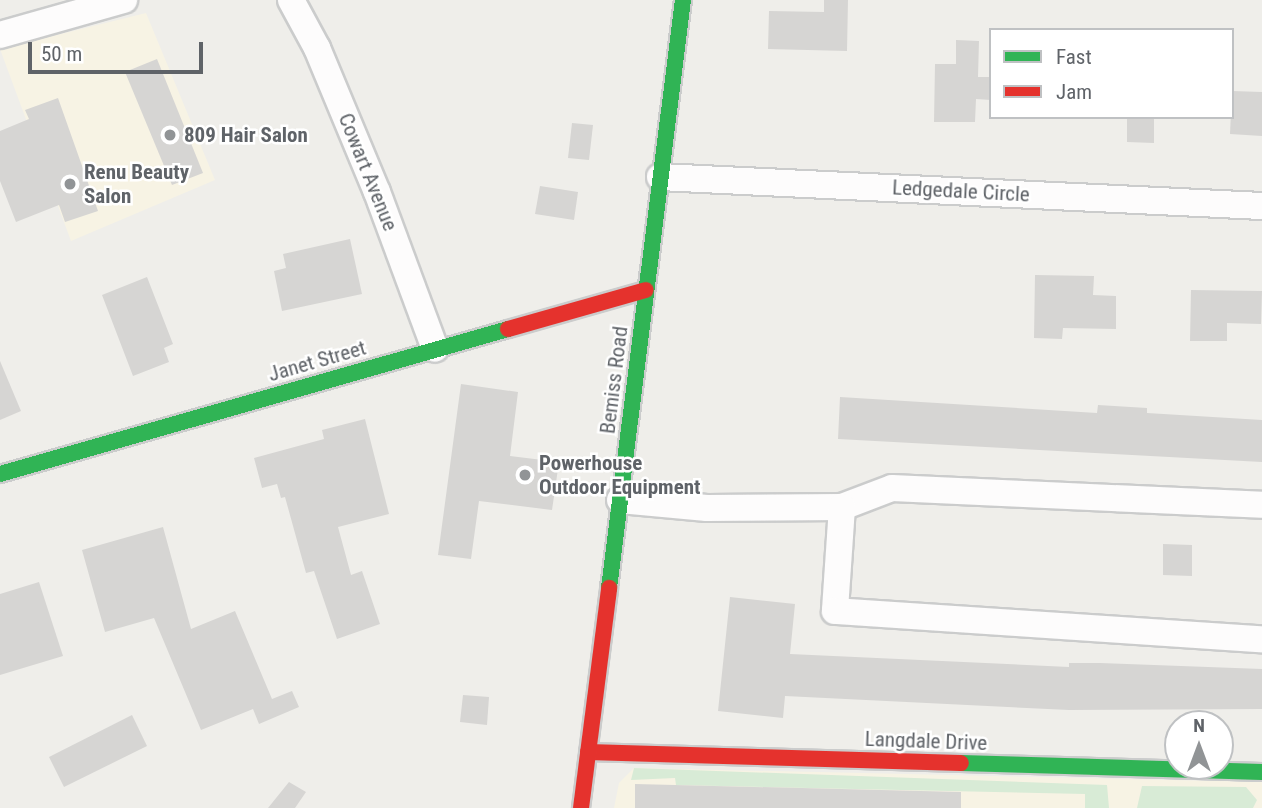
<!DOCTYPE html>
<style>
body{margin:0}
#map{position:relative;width:1262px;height:808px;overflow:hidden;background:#efeeea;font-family:"Roboto Condensed",sans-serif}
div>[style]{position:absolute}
.commercial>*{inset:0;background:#f7f3e4}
.green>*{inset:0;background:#d8ebd6}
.building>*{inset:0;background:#d6d5d3}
.roads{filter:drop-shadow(2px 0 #cbcccc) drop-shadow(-2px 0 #cbcccc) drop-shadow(0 2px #cbcccc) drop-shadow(0 -2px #cbcccc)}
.street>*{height:26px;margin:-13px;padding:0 13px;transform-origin:13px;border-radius:13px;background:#fdfcfc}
.fast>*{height:16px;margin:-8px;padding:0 8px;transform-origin:8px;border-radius:8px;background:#30b455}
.jam>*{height:16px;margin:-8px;padding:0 8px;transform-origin:8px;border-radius:8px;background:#e5322d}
.dots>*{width:19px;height:19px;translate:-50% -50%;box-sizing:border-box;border:4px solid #fff;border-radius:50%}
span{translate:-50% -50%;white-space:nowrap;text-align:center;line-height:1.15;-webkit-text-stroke:5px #fff;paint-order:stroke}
.poi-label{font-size:21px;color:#5f6368;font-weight:700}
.left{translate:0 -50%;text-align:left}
.street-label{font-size:21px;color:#5f6368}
.legend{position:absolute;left:989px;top:28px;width:245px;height:91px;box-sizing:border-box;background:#fff;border:2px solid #bfc1c3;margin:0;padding:9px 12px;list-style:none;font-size:21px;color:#5f6368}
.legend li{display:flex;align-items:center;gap:14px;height:35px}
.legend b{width:35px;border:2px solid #bfc1c3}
.north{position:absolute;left:1164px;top:710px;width:70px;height:70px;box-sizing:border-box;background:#fff;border:2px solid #bfc1c3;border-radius:50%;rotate:0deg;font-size:19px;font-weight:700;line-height:28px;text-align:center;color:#5f6368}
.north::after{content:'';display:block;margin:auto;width:24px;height:32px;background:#919496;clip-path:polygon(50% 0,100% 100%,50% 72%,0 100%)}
.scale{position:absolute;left:28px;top:42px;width:175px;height:32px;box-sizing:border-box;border:4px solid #5f6368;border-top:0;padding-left:9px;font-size:21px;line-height:24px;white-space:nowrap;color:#5f6368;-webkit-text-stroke:5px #fff;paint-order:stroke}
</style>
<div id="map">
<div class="commercial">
<i style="clip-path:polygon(146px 13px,215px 180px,71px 241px,0 49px)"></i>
<i style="clip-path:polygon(634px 768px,1262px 782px,1262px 808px,614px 808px,619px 783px)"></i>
</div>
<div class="green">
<i style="clip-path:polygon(634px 768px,1107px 785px,1109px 808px,1085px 808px,1085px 794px,676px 785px,675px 778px,631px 780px)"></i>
<i style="clip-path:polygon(1142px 786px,1246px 787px,1257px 800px,1253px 808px,1137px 808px)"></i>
</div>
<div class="building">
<i style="clip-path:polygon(824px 0,848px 0,847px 51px,768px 49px,769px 11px,824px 12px)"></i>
<i style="clip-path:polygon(956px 40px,979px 41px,978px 77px,991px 77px,991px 100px,976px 99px,975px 122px,934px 122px,935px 64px,956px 64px)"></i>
<i style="clip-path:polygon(157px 59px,203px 173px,172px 185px,125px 72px)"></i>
<i style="clip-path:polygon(1232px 91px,1262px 92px,1262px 136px,1230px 134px)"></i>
<i style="clip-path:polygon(58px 98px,98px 211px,65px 222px,59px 205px,16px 222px,0 181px,0 131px,29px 119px,25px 110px)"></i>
<i style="clip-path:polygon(1127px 117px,1154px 117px,1154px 143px,1127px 142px)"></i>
<i style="clip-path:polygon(572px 123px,593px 125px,589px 160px,568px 158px)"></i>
<i style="clip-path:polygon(540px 186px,578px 192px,574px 220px,535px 214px)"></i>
<i style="clip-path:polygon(350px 239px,362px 294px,282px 311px,274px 271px,286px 268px,283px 254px)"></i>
<i style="clip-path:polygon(1035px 275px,1094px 276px,1093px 295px,1116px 296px,1116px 329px,1063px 328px,1062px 339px,1034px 338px)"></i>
<i style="clip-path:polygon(147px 277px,173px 344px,164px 348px,169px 362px,133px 376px,102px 295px)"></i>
<i style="clip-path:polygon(1191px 290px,1262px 291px,1261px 324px,1227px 323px,1227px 341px,1190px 341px)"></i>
<i style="clip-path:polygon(0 361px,21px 411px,0 420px)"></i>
<i style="clip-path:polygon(461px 384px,518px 392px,510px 456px,559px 462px,552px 510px,479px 501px,471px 559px,438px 555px)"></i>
<i style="clip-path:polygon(840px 397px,1097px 413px,1098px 405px,1147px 408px,1147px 413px,1262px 420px,1262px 462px,838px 439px)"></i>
<i style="clip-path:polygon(365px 419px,389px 514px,338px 527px,351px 575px,362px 571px,380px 624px,337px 639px,314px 571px,306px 573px,285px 497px,281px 498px,277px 484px,262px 488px,254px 458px,324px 439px,322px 430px)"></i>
<i style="clip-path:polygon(163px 527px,191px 629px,235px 611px,272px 699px,292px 691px,299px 707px,259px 724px,253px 709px,201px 730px,154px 618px,105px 632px,82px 550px)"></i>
<i style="clip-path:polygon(1163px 544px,1192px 545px,1192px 576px,1163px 575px)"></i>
<i style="clip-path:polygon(39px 582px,63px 656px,0 675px,0 594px)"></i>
<i style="clip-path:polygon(730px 597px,795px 604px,790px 654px,1069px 667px,1069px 663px,1100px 663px,1262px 669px,1262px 709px,1069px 710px,785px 696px,783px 718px,718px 711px)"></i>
<i style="clip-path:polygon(463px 695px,489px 697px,487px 725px,460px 722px)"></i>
<i style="clip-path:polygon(132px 715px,147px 746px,64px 787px,49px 757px)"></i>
<i style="clip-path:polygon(289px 782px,306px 792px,295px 808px,268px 808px)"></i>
<i style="clip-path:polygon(635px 784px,961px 792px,961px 808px,635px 808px)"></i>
</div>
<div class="roads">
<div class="street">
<i style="left:291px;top:0;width:55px;rotate:61.6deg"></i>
<i style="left:317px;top:48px;width:156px;rotate:67.4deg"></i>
<i style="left:377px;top:192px;width:167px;rotate:69.7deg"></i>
<i style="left:0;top:35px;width:129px;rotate:-15.8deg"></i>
<i style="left:660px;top:177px;width:603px;rotate:2.76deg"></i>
<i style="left:620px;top:500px;width:87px;rotate:5.3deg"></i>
<i style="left:707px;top:508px;width:135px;rotate:-0.4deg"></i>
<i style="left:842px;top:507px;width:53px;rotate:-20.8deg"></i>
<i style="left:892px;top:488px;width:370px;rotate:2.6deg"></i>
<i style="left:842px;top:507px;width:104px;rotate:93.9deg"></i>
<i style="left:835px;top:611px;width:428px;rotate:3.8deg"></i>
</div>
<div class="fast">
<i style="left:0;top:474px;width:528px;rotate:-15.93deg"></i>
<i style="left:609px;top:588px;width:593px;rotate:-82.83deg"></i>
<i style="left:961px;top:763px;width:301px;rotate:1.7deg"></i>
</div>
<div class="jam">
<i style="left:508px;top:329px;width:143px;rotate:-15.8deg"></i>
<i style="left:588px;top:752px;width:373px;rotate:1.7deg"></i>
<i style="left:581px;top:808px;width:222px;rotate:-82.7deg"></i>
</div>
</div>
<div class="dots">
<i style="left:170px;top:135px;background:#919496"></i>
<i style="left:70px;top:184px;background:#919496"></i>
<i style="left:525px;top:475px;background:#919496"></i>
</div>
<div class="poi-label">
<span class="left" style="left:184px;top:135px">809 Hair Salon</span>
<span class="left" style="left:84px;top:184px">Renu Beauty<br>Salon</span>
<span class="left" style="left:539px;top:475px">Powerhouse<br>Outdoor Equipment</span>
</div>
<div class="street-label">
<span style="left:368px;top:172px;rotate:68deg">Cowart Avenue</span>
<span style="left:961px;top:191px;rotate:3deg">Ledgedale Circle</span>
<span style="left:317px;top:361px;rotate:-16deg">Janet Street</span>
<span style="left:614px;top:380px;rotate:-83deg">Bemiss Road</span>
<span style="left:926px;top:741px;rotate:2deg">Langdale Drive</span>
</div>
<ul class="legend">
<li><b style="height:9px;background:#30b455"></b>Fast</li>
<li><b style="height:9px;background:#e5322d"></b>Jam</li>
</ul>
<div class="north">N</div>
<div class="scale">50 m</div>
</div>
